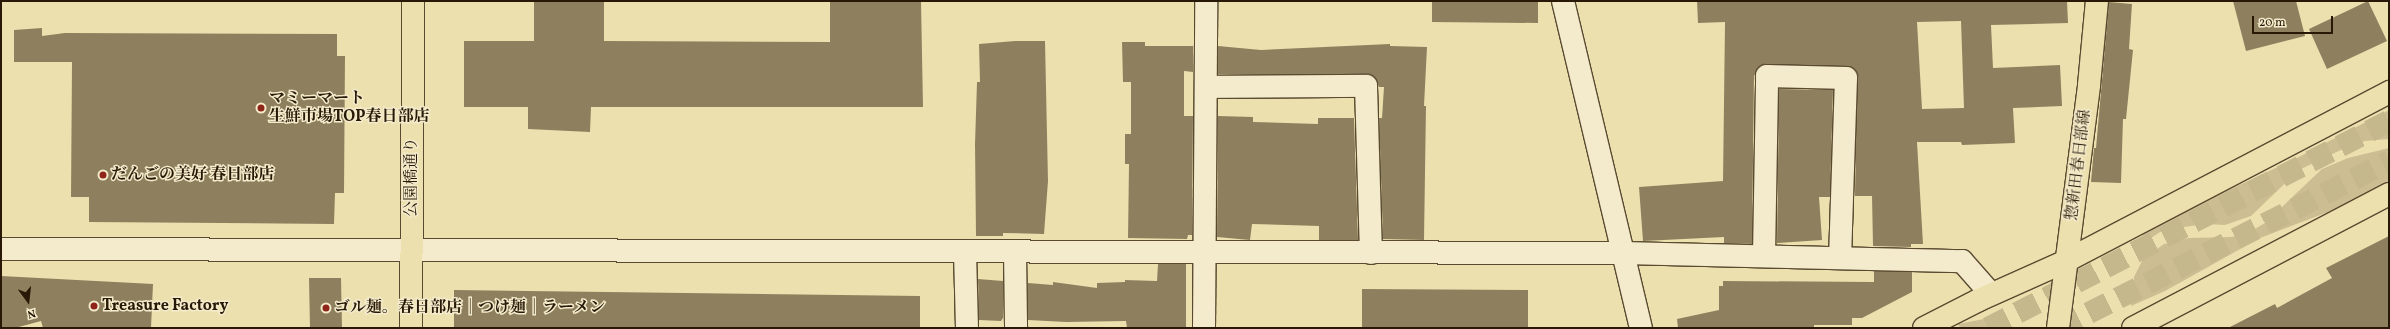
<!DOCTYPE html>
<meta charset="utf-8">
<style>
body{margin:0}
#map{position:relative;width:2390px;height:329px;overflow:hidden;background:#ede0af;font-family:Vollkorn,"Noto Serif JP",serif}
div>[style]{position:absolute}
.green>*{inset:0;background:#ccbe92}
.building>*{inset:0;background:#8e805e}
.highway-tunnel>*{height:22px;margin-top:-11px;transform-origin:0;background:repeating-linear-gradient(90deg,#c6b88d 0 22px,transparent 0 33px)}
.roads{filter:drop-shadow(1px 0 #594a30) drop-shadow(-1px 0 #594a30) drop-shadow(0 1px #594a30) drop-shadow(0 -1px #594a30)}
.minor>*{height:22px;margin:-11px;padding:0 11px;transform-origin:11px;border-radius:11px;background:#f3ebcb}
.major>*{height:22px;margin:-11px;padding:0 11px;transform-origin:11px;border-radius:11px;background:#ede0af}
.highway>*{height:22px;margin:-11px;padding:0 11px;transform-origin:11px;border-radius:11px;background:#ede0af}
.dots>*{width:11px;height:11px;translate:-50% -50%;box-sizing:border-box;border:2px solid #f3ebcb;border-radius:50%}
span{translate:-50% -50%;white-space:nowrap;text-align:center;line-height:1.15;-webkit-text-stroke:3px #f3ebcb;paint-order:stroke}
.poi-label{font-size:16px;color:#281806;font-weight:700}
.left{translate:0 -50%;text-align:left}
.street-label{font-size:16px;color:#281806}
.frame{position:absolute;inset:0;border:2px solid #281806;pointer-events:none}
.north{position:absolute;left:8px;top:281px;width:40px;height:40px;-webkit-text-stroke:3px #f3ebcb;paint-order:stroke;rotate:165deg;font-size:11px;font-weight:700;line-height:16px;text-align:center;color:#281806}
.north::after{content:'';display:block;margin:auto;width:14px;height:18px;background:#281806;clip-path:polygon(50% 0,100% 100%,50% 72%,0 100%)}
.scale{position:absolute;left:2252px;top:16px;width:81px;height:18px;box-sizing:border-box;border:2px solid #281806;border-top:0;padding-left:5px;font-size:12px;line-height:14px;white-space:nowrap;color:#281806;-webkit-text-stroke:3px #f3ebcb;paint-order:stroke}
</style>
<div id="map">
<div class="green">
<i style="clip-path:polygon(2389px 110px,2389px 139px,2365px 141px,2343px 149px,2299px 170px,2251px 216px,2225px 225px,2205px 224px,2170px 229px,2160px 232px,2145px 242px,2142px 237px,2147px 228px,2293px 160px)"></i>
<i style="clip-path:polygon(2389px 148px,2389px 184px,2336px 209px,2260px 238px,2165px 291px,2131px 306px,2134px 277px,2143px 259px,2164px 244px,2189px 238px,2231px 237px,2248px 233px,2265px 223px,2322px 169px,2348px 158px)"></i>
<i style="clip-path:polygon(1999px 316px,1997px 328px,1960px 328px,1958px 324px)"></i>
</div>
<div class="building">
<i style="clip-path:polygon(534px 1px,604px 1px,604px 41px,830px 42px,830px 1px,921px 1px,923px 107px,591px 107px,590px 132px,528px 129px,528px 107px,464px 107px,464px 41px,534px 41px)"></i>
<i style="clip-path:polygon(1432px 1px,1538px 1px,1538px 23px,1432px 22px)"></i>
<i style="clip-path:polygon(evenodd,1697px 1px,2067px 1px,2068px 23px,1991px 25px,1993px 68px,2060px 65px,2062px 106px,2013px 108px,2015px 143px,1962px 145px,1961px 142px,1917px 142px,1923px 244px,1911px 244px,1911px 247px,1873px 246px,1872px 196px,1855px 196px,1857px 72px,1846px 66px,1761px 65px,1754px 76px,1752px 244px,1724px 243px,1724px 237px,1643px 241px,1639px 187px,1723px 181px,1725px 22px,1698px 23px,1697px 1px,1961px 21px,1964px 108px,1922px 109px,1917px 22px,1961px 21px)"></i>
<i style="clip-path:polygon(2233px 1px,2296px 1px,2305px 36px,2246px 51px)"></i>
<i style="clip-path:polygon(2368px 1px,2387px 41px,2327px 69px,2309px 29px)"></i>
<i style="clip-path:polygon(2109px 2px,2132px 4px,2129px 49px,2133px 50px,2126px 119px,2123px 119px,2121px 183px,2091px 182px,2094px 148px,2096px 148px)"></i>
<i style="clip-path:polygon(42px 28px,42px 36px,65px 33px,337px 34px,337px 56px,345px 56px,344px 193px,335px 193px,334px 224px,89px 222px,89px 197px,71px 197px,72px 62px,14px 62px,14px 30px)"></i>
<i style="clip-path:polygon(1015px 41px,1045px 41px,1048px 181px,1044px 234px,1003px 233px,1003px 236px,976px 236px,975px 144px,977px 82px,980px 82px,979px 44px)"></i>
<i style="clip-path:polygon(1122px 42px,1145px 42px,1145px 46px,1193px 46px,1193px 72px,1184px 71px,1184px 116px,1193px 116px,1192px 235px,1188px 235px,1187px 239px,1128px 238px,1129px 164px,1125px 164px,1125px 134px,1131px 134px,1131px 82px,1123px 82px)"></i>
<i style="clip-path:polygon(1390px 44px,1390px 46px,1427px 47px,1424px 106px,1426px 106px,1424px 240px,1383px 239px,1379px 118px,1382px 118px,1384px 87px,1379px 87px,1372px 75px,1218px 74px,1218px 46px,1261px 50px)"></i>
<i style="clip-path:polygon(1779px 89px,1833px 90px,1830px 197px,1819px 197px,1822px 240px,1777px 243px)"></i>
<i style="clip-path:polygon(1218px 116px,1253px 117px,1253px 122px,1318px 124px,1318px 118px,1354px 118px,1358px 240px,1319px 240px,1319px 226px,1252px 224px,1250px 240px,1217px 237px)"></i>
<i style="clip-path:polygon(2389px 236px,2389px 328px,2228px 328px,2275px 304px,2277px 308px,2332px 278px,2326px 268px)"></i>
<i style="clip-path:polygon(1158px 264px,1186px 264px,1186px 328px,1127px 328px,1126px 321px,1066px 322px,1028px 320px,1028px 283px,1053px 285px,1053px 282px,1097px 288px,1097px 283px,1125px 282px,1125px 280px,1157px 281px)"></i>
<i style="clip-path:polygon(1874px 271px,1912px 272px,1912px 292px,1862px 318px,1852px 318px,1852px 325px,1814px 325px,1814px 328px,1678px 328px,1677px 319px,1719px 310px,1719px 286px,1723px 286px,1723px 281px,1874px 282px)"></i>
<i style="clip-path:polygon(1px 276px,153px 284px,151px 328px,43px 328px,41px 321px,15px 328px,1px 328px)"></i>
<i style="clip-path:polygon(309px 278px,341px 278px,342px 328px,310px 328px)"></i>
<i style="clip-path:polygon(978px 279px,1003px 281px,1003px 318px,1001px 321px,979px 320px)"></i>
<i style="clip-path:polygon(1362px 289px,1528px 290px,1528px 328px,1362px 328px)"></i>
<i style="clip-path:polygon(454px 290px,920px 296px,920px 328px,454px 328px)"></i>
</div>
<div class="highway-tunnel">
<i style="left:1988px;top:328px;width:451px;rotate:-27.3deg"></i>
<i style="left:2059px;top:328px;width:370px;rotate:-26.8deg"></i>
</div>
<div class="roads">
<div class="minor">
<i style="left:1563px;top:1px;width:336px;rotate:76.6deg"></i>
<i style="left:1206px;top:87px;width:160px;rotate:-0.4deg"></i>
<i style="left:1366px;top:86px;width:167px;rotate:88.3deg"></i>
<i style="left:1px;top:249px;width:1623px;rotate:0.14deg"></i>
<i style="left:1624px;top:253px;width:338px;rotate:1.4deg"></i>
<i style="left:1962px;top:261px;width:44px;rotate:48.7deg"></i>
<i style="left:965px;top:252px;width:76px;rotate:88.5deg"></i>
<i style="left:1015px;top:252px;width:76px;rotate:89.2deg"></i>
<i style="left:1764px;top:256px;width:180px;rotate:-89deg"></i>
<i style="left:1767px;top:76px;width:79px;rotate:1.5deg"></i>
<i style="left:1846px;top:78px;width:180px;rotate:91.9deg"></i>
<i style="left:1204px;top:328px;width:327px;rotate:-89.6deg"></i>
</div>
<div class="major">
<i style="left:411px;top:328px;width:327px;rotate:-89.6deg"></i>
<i style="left:2058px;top:328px;width:245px;rotate:-82.7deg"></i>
<i style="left:2089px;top:85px;width:84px;rotate:-84.6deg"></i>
</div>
<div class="highway">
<i style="left:1924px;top:328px;width:62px;rotate:-27deg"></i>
<i style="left:1979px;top:300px;width:95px;rotate:-24.1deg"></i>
<i style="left:2066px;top:261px;width:365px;rotate:-27.6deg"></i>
<i style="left:2133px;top:328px;width:289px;rotate:-27.6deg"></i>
</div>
</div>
<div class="dots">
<i style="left:261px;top:108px;background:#8f2418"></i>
<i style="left:103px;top:175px;background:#8f2418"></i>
<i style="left:94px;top:306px;background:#8f2418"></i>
<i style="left:326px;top:308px;background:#8f2418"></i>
</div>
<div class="poi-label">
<span class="left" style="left:269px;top:108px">マミーマート<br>生鮮市場TOP春日部店</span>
<span class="left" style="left:111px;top:175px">だんごの美好 春日部店</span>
<span class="left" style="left:102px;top:306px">Treasure Factory</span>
<span class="left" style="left:334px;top:308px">ゴル麺。春日部店｜つけ麺｜ラーメン</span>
</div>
<div class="street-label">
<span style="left:2079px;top:165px;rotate:-83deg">惣新田春日部線</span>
<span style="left:412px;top:177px;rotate:-90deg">公園橋通り</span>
</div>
<div class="frame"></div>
<div class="north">N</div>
<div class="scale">20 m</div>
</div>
